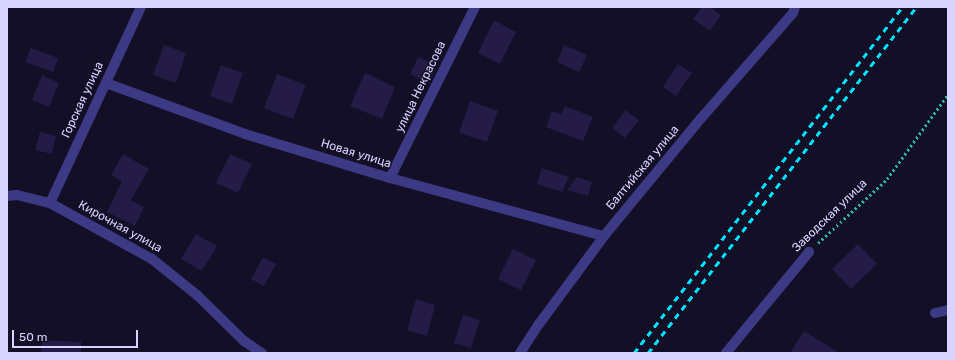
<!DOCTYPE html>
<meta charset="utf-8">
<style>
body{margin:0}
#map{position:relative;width:955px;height:360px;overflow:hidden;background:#130f26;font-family:Rubik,sans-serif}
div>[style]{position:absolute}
.building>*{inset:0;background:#241b47}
.path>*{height:2.5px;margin-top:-1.25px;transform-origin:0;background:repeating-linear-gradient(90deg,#2fb8b0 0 2px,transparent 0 5px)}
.service>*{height:10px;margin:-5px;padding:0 5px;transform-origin:5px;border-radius:5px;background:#3d3a85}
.minor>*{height:10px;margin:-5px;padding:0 5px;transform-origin:5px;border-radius:5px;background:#3d3a85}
.rail>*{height:3px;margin-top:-1.5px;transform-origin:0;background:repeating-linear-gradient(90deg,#00e5ff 0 6px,transparent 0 11px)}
span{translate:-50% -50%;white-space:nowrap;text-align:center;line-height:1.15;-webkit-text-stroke:3px #130f26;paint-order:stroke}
.street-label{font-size:12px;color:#d9d4ff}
.frame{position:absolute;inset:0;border:8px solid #d9d4ff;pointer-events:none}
.scale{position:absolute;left:12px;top:330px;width:126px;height:18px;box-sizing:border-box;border:2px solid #d9d4ff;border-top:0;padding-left:5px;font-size:12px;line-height:14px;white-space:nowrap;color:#d9d4ff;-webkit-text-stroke:3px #130f26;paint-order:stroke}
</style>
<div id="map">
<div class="building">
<i style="clip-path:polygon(702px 7px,710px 7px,721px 15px,710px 31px,693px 19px)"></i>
<i style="clip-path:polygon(494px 20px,516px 32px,500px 64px,478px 53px)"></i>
<i style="clip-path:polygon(164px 45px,186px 53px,176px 83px,153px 75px)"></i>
<i style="clip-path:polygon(564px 45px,587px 55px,579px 72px,557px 62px)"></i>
<i style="clip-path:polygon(31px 48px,58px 58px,53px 72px,25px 62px)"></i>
<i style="clip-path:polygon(418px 57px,437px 65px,429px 83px,410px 74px)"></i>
<i style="clip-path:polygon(678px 64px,692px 73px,676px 96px,663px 87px)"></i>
<i style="clip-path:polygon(221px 65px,243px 73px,232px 104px,210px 96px)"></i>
<i style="clip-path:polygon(365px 73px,395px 87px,382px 119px,350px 106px)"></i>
<i style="clip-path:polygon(277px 74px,306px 85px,293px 119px,264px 108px)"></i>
<i style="clip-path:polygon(42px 75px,59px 83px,49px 107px,32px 100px)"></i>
<i style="clip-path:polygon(470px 101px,498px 111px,487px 142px,459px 133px)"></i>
<i style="clip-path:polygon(565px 106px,593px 117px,583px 141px,546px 127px,552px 111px,561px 114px)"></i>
<i style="clip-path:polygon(625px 110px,639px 120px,625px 138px,612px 128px)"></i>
<i style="clip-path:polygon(40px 132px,56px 136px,52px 154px,35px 150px)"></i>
<i style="clip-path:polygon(123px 154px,149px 169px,131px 200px,144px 207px,135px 226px,107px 212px,122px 181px,111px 175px)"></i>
<i style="clip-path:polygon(230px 154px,252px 164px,238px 193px,216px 183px)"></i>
<i style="clip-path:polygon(542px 168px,569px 177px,562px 192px,537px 184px)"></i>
<i style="clip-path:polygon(577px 177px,592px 182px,588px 196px,567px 190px)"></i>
<i style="clip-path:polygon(196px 234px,217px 246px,202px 271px,181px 259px)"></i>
<i style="clip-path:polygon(858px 244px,877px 264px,851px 289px,832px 269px)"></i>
<i style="clip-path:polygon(513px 249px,536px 260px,521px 290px,498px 279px)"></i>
<i style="clip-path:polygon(263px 257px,276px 264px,264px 286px,251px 279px)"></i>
<i style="clip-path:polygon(416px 299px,435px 305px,427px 336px,407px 330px)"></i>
<i style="clip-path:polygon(463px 315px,480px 320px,471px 348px,454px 343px)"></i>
<i style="clip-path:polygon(804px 331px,840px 353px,790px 353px)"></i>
<i style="clip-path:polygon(42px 340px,81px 342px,81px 353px,41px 353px)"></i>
</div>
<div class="path">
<i style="left:818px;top:243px;width:94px;rotate:-42.8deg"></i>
<i style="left:887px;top:179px;width:105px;rotate:-54.3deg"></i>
</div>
<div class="service">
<i style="left:935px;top:313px;width:13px;rotate:-13deg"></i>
</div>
<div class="minor">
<i style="left:106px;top:83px;width:148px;rotate:20.1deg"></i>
<i style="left:245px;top:134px;width:152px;rotate:16.9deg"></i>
<i style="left:390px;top:178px;width:222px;rotate:15.2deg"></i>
<i style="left:390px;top:178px;width:191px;rotate:-63.6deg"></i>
<i style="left:7px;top:196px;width:10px;rotate:-6deg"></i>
<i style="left:17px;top:195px;width:34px;rotate:14deg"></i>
<i style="left:50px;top:203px;width:116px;rotate:28.8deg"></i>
<i style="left:152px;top:259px;width:59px;rotate:38.8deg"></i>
<i style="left:198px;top:296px;width:64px;rotate:44.4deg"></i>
<i style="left:244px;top:341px;width:22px;rotate:34deg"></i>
<i style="left:50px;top:203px;width:216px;rotate:-65.1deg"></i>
<i style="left:520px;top:353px;width:35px;rotate:-57deg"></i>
<i style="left:539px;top:324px;width:109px;rotate:-53.5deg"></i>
<i style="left:604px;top:236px;width:146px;rotate:-50.5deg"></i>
<i style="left:697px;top:123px;width:146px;rotate:-48.9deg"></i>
<i style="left:793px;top:13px;width:6px;rotate:-72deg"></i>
<i style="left:726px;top:353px;width:131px;rotate:-50.6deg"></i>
</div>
<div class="rail">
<i style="left:634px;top:353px;width:438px;rotate:-52.2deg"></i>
<i style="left:648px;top:353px;width:438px;rotate:-52.2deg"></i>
</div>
<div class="street-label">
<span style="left:421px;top:87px;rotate:-64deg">улица Некрасова</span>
<span style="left:83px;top:100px;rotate:-65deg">Горская улица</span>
<span style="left:356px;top:154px;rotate:17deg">Новая улица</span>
<span style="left:643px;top:168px;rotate:-50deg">Балтийская улица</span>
<span style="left:830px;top:216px;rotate:-44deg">Заводская улица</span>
<span style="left:120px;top:227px;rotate:29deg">Кирочная улица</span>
</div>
<div class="frame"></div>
<div class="scale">50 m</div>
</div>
